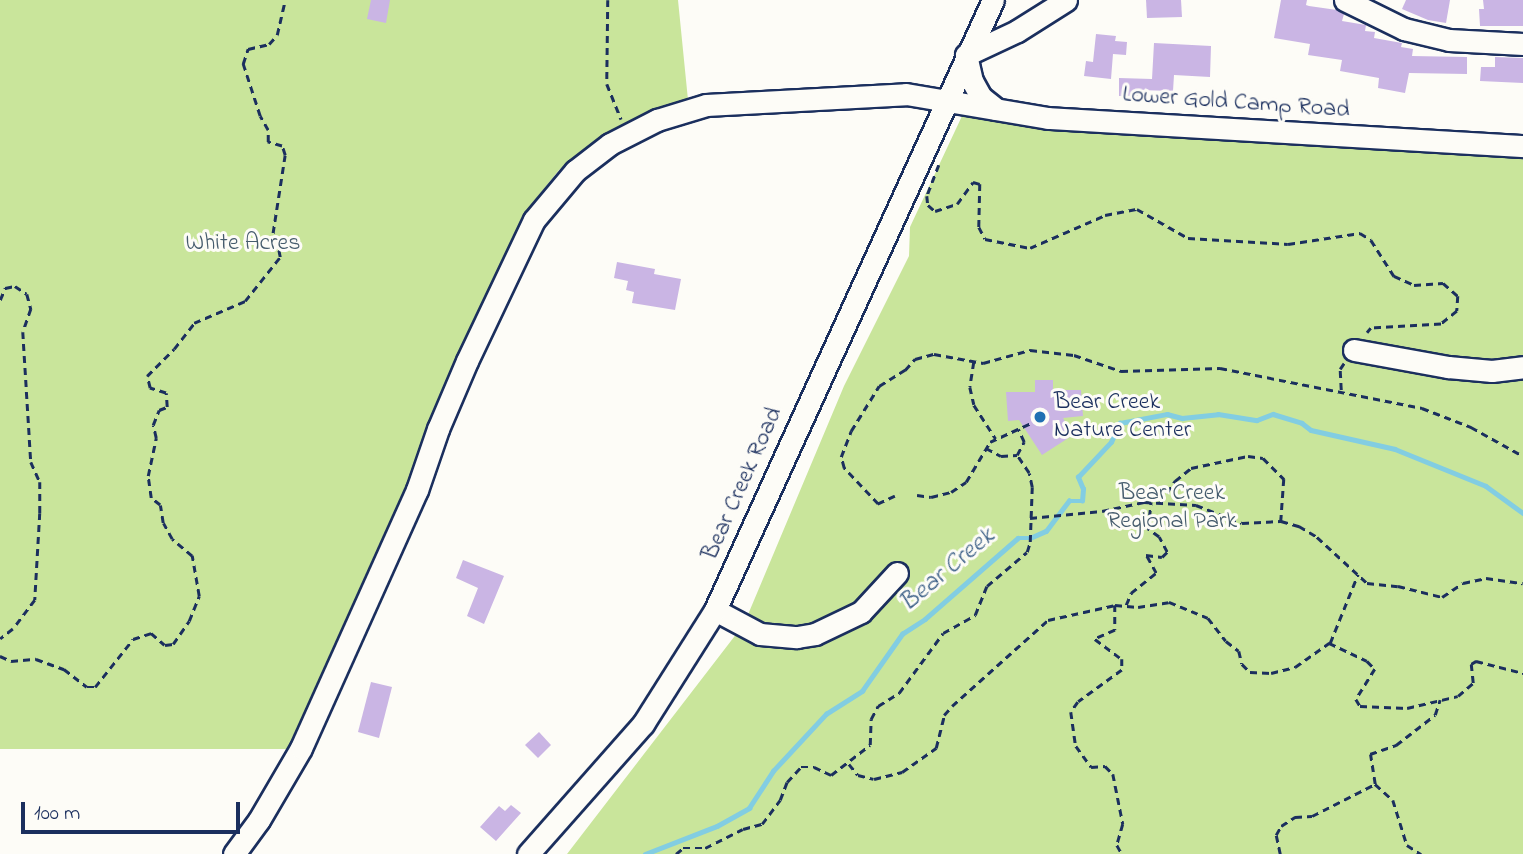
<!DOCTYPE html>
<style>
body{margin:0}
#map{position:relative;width:1523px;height:854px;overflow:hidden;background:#fdfcf7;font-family:"Indie Flower",sans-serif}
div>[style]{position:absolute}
.green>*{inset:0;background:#c9e59b}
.stream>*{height:4.5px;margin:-2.25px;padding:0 2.25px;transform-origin:2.25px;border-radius:2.25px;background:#82cde2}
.building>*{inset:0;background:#cab5e4}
.path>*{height:2.5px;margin-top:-1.25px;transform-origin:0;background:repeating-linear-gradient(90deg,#1b2f5e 0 7px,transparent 0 12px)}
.roads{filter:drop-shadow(2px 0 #1b2f5e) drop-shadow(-2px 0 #1b2f5e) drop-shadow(0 2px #1b2f5e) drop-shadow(0 -2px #1b2f5e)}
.minor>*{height:21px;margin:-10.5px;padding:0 10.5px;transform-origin:10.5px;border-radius:10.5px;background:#fdfcf7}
.dots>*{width:19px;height:19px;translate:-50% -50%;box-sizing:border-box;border:4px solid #fdfcf7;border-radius:50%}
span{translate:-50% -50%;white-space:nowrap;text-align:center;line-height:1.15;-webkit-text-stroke:6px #fdfcf7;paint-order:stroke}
.street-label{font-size:24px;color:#1b2f5e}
.park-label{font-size:24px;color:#465c6d}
.poi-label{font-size:24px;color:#1b2f5e}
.left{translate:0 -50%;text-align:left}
.water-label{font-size:26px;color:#3a5e86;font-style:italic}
.scale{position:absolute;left:21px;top:802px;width:219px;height:32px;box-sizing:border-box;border:4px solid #1b2f5e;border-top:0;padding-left:9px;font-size:21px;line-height:24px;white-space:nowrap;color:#1b2f5e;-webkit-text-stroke:5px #fdfcf7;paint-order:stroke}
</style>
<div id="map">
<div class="green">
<i style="clip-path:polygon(0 0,678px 0,688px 100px,608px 135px,581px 153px,559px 170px,530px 206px,487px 294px,437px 410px,404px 499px,294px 749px,0 749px)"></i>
<i style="clip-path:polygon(962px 116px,1047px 129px,1523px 158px,1523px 854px,567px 854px,744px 624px,844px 386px,909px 256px,910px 227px)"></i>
</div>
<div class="stream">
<i style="left:645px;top:854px;width:77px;rotate:-21.3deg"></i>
<i style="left:717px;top:826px;width:37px;rotate:-29deg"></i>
<i style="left:749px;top:808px;width:44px;rotate:-57deg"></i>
<i style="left:773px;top:771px;width:78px;rotate:-47.1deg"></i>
<i style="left:826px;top:714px;width:43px;rotate:-32.6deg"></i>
<i style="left:862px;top:691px;width:70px;rotate:-54.9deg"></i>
<i style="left:902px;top:634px;width:27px;rotate:-33deg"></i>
<i style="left:925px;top:619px;width:123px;rotate:-41.1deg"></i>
<i style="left:1018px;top:538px;width:12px"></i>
<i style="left:1030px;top:538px;width:17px;rotate:-24deg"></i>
<i style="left:1046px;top:531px;width:38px;rotate:-53deg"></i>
<i style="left:1069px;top:501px;width:13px"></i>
<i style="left:1082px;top:501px;width:12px;rotate:-85deg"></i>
<i style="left:1083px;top:489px;width:13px;rotate:-113deg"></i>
<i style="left:1078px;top:477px;width:48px;rotate:-46.7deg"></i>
<i style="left:1111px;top:442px;width:21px;rotate:-65deg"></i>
<i style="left:1120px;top:423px;width:48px;rotate:-10.8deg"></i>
<i style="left:1167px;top:414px;width:16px;rotate:15deg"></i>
<i style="left:1182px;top:418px;width:36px;rotate:-6deg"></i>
<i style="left:1218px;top:414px;width:39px;rotate:9deg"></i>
<i style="left:1257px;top:420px;width:17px;rotate:-21deg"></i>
<i style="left:1273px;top:414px;width:30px;rotate:17deg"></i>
<i style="left:1302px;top:423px;width:11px;rotate:38deg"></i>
<i style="left:1311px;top:430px;width:86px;rotate:12.7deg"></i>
<i style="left:1395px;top:449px;width:98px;rotate:22.1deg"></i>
<i style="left:1486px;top:486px;width:46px;rotate:36.1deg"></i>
</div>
<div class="building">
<i style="clip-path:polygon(371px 0,390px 0,386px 23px,367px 19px)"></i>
<i style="clip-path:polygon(1146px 0,1181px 0,1182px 17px,1147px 18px)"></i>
<i style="clip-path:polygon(1281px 0,1307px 0,1306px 5px,1309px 6px,1337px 10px,1344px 14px,1342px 21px,1366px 25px,1365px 31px,1375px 32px,1374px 38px,1402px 43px,1401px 47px,1413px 49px,1412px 56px,1467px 57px,1467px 74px,1409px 73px,1405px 93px,1378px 88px,1379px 78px,1340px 71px,1342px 60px,1308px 55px,1310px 44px,1274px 38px)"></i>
<i style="clip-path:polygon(1406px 0,1450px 0,1446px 23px,1428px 20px,1402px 9px)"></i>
<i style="clip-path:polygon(1483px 0,1523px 0,1523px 26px,1480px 26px,1479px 9px,1484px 9px)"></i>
<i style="clip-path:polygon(1096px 34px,1116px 36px,1115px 41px,1127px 42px,1126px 55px,1113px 54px,1111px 79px,1084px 76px,1086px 61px,1093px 62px)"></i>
<i style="clip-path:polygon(1154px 43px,1211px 46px,1210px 77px,1174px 75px,1173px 91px,1138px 90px,1138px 96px,1119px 96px,1119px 78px,1152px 79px)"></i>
<i style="clip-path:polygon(1495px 57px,1523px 58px,1523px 83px,1480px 81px,1481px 67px,1495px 67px)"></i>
<i style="clip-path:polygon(617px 262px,655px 269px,654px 274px,681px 279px,675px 310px,632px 303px,634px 292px,626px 290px,628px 281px,614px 278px)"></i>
<i style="clip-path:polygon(1035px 380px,1053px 380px,1053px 390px,1081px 390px,1083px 416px,1063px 418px,1073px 435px,1042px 455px,1019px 420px,1008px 421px,1006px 392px,1035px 392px)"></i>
<i style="clip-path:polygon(463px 560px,504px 576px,484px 624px,467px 616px,478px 588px,456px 578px)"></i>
<i style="clip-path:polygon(371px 682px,392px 687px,379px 738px,358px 732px)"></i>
<i style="clip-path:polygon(539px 732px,551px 745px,538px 758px,525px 745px)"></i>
<i style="clip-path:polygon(511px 805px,521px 813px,496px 841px,480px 827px,499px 806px,505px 811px)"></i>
</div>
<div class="path">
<i style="left:608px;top:0;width:84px;rotate:90.7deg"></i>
<i style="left:607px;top:84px;width:38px;rotate:68deg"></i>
<i style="left:939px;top:165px;width:33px;rotate:111deg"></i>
<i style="left:927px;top:196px;width:9px;rotate:84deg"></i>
<i style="left:928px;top:205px;width:9px;rotate:41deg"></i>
<i style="left:935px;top:211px;width:23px;rotate:-18deg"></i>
<i style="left:957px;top:204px;width:27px;rotate:-54deg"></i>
<i style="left:973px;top:182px;width:7px;rotate:16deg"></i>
<i style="left:980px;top:184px;width:43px;rotate:91.3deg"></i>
<i style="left:979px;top:227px;width:13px;rotate:63deg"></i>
<i style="left:985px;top:239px;width:46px;rotate:11.3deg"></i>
<i style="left:1030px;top:248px;width:82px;rotate:-23.7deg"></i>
<i style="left:1105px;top:215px;width:33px;rotate:-11deg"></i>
<i style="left:1137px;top:209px;width:59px;rotate:29.6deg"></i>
<i style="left:1188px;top:238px;width:100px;rotate:3.4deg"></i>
<i style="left:1288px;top:244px;width:73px;rotate:-8.7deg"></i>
<i style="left:1360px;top:233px;width:13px;rotate:32deg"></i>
<i style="left:1371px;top:240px;width:43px;rotate:57.4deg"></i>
<i style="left:1394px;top:276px;width:22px;rotate:24deg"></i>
<i style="left:1414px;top:285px;width:29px;rotate:-4deg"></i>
<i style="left:1443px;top:283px;width:20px;rotate:41deg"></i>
<i style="left:1458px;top:296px;width:15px;rotate:94deg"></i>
<i style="left:1457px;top:311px;width:21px;rotate:141deg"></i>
<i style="left:1441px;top:324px;width:70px;rotate:176.7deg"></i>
<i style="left:1371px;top:328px;width:6px;rotate:129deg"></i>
<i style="left:0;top:300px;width:13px;rotate:-67deg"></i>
<i style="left:5px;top:288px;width:10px;rotate:-11deg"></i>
<i style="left:15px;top:286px;width:14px;rotate:34deg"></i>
<i style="left:27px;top:294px;width:16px;rotate:75deg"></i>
<i style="left:31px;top:309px;width:24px;rotate:109deg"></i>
<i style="left:23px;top:332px;width:130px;rotate:86.5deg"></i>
<i style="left:31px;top:462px;width:22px;rotate:66deg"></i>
<i style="left:40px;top:482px;width:31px;rotate:90deg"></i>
<i style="left:40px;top:513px;width:87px;rotate:93.3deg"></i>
<i style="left:35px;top:600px;width:36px;rotate:127deg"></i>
<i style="left:13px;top:629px;width:16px;rotate:142deg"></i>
<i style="left:974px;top:362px;width:25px;rotate:99deg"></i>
<i style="left:970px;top:387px;width:18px;rotate:77deg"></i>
<i style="left:974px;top:405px;width:40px;rotate:57.1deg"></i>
<i style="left:1341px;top:390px;width:21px;rotate:-93deg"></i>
<i style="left:1340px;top:369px;width:7px;rotate:-56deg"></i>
<i style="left:986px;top:448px;width:17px;rotate:28deg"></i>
<i style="left:1001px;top:456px;width:16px;rotate:-4deg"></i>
<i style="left:1017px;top:455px;width:15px;rotate:-62deg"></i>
<i style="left:1024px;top:442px;width:14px;rotate:-115deg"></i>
<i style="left:917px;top:495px;width:14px;rotate:8deg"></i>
<i style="left:931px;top:497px;width:21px;rotate:-14deg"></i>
<i style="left:951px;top:492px;width:18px;rotate:-34deg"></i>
<i style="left:966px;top:482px;width:47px;rotate:-59deg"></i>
<i style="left:990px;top:442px;width:45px;rotate:-24.9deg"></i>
<i style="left:895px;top:496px;width:19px;rotate:155deg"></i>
<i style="left:878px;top:504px;width:50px;rotate:-133.4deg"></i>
<i style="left:844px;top:468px;width:11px;rotate:-105deg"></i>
<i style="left:841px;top:457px;width:28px;rotate:-69deg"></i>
<i style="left:851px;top:431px;width:53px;rotate:-58.1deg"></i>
<i style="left:879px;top:386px;width:31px;rotate:-32deg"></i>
<i style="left:905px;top:370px;width:15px;rotate:-48deg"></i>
<i style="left:915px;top:359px;width:20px;rotate:-15deg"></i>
<i style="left:934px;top:354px;width:50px;rotate:10.4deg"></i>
<i style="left:983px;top:363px;width:49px;rotate:-15.5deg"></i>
<i style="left:1030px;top:350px;width:44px;rotate:6.5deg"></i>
<i style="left:1074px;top:355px;width:50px;rotate:18.8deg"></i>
<i style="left:1121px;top:371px;width:99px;rotate:-1.7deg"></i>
<i style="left:1220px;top:368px;width:206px;rotate:11.2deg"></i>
<i style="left:1422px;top:408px;width:53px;rotate:21.2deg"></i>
<i style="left:1471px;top:427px;width:60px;rotate:29.1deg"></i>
<i style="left:1160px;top:503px;width:27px;rotate:-56deg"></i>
<i style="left:1175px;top:481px;width:21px;rotate:-39deg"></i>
<i style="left:1191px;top:468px;width:58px;rotate:-11.9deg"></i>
<i style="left:1248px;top:456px;width:15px;rotate:8deg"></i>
<i style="left:1263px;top:458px;width:30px;rotate:45deg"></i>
<i style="left:1284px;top:479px;width:42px;rotate:94.1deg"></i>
<i style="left:1030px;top:518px;width:72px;rotate:-5.6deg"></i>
<i style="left:1102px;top:511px;width:43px;rotate:-12.1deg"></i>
<i style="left:1144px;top:502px;width:52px;rotate:3.3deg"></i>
<i style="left:1196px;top:505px;width:49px;rotate:21.4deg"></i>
<i style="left:1242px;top:523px;width:39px;rotate:-3deg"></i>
<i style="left:1281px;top:521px;width:19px;rotate:16deg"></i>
<i style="left:1299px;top:526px;width:21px;rotate:31deg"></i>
<i style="left:1317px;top:537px;width:68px;rotate:42.6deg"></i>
<i style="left:1367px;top:583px;width:31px;rotate:6deg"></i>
<i style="left:1398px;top:586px;width:45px;rotate:14deg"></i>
<i style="left:1442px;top:597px;width:25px;rotate:-34deg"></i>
<i style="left:1463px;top:583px;width:24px;rotate:-12deg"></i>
<i style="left:1486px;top:578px;width:37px;rotate:8deg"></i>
<i style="left:1115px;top:605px;width:25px;rotate:90deg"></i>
<i style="left:1115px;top:630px;width:22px;rotate:156deg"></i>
<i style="left:1095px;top:639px;width:34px;rotate:37deg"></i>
<i style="left:1122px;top:659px;width:11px;rotate:90deg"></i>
<i style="left:1122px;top:670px;width:54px;rotate:144deg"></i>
<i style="left:1078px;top:702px;width:12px;rotate:125deg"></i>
<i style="left:1071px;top:712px;width:34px;rotate:82deg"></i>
<i style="left:1076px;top:746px;width:26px;rotate:54deg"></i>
<i style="left:1091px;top:767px;width:14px;rotate:-4deg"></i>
<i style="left:1105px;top:766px;width:11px;rotate:45deg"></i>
<i style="left:1113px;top:774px;width:51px;rotate:78.7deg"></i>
<i style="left:1123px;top:824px;width:22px;rotate:106deg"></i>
<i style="left:1117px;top:845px;width:10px;rotate:61deg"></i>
<i style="left:1126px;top:605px;width:13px;rotate:-67deg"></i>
<i style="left:1131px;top:593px;width:32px;rotate:-39deg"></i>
<i style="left:1156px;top:573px;width:21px;rotate:-119deg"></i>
<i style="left:1146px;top:555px;width:16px;rotate:7deg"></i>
<i style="left:1162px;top:557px;width:7px;rotate:-45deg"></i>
<i style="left:1167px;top:552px;width:17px;rotate:-118deg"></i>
<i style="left:1159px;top:537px;width:14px;rotate:-144deg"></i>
<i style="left:1148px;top:529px;width:27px;rotate:-84deg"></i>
<i style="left:1330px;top:643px;width:74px;rotate:-67.9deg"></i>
<i style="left:0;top:656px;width:12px;rotate:24deg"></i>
<i style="left:11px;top:661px;width:25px;rotate:-5deg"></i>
<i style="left:36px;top:659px;width:30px;rotate:20deg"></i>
<i style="left:64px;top:669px;width:29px;rotate:38deg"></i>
<i style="left:87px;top:687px;width:8px"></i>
<i style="left:95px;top:687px;width:61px;rotate:-51.6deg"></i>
<i style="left:133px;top:639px;width:19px;rotate:-18deg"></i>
<i style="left:151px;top:633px;width:18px;rotate:41deg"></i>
<i style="left:165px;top:645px;width:8px;rotate:-7deg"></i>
<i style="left:173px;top:644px;width:28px;rotate:-55deg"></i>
<i style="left:189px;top:621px;width:27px;rotate:-68deg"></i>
<i style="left:199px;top:596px;width:41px;rotate:-99.9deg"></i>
<i style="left:192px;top:556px;width:26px;rotate:-140deg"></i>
<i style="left:172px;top:539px;width:18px;rotate:-119deg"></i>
<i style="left:163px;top:523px;width:18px;rotate:-99deg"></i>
<i style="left:160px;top:505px;width:11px;rotate:-142deg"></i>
<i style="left:151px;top:498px;width:22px;rotate:-98deg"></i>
<i style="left:148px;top:476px;width:39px;rotate:-78deg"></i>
<i style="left:156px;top:438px;width:13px;rotate:-103deg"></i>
<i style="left:153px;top:425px;width:16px;rotate:-68deg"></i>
<i style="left:159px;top:410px;width:9px;rotate:-21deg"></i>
<i style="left:167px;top:407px;width:14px;rotate:-94deg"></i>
<i style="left:166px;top:393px;width:17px;rotate:-163deg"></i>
<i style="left:150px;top:388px;width:12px;rotate:-104deg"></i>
<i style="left:147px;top:376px;width:38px;rotate:-45deg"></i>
<i style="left:174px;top:349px;width:33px;rotate:-52deg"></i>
<i style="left:194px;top:323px;width:56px;rotate:-23.3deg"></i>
<i style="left:245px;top:301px;width:56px;rotate:-51.5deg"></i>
<i style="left:280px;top:257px;width:10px;rotate:-101deg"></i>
<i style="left:278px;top:247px;width:7px;rotate:-164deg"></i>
<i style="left:271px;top:245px;width:91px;rotate:-81.2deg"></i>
<i style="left:285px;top:155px;width:9px;rotate:-108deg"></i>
<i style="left:282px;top:146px;width:15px;rotate:-164deg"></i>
<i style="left:268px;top:142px;width:12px;rotate:-90deg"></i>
<i style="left:268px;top:130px;width:16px;rotate:-120deg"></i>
<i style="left:260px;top:116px;width:55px;rotate:-108.1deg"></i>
<i style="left:243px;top:64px;width:16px;rotate:-72deg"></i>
<i style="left:248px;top:49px;width:22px;rotate:-13deg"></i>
<i style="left:269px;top:44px;width:12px;rotate:-48deg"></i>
<i style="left:277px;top:35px;width:36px;rotate:-77deg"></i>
<i style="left:849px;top:764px;width:14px;rotate:51deg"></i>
<i style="left:858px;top:775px;width:16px;rotate:14deg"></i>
<i style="left:874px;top:779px;width:29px;rotate:-14deg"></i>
<i style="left:902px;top:772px;width:42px;rotate:-35.2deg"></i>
<i style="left:936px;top:748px;width:34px;rotate:-76deg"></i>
<i style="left:944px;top:715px;width:12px;rotate:-48deg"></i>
<i style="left:952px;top:706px;width:129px;rotate:-41.9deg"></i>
<i style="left:1048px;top:620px;width:69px;rotate:-12.6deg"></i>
<i style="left:1115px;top:605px;width:23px;rotate:5deg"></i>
<i style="left:1138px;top:607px;width:31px;rotate:-9deg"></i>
<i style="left:1169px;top:602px;width:42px;rotate:22.3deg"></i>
<i style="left:1208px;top:618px;width:29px;rotate:52deg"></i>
<i style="left:1226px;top:641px;width:16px;rotate:38deg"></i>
<i style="left:1239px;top:651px;width:13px;rotate:77deg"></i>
<i style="left:1242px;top:664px;width:11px;rotate:45deg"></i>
<i style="left:1250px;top:672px;width:21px;rotate:3deg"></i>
<i style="left:1271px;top:673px;width:25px;rotate:-14deg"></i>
<i style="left:1295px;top:667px;width:42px;rotate:-35.2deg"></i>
<i style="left:1329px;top:643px;width:42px;rotate:25.3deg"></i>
<i style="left:1367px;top:661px;width:11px;rotate:45deg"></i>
<i style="left:1375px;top:669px;width:36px;rotate:122deg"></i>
<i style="left:1356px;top:699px;width:8px;rotate:60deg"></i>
<i style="left:1360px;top:706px;width:47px;rotate:2.4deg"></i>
<i style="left:1407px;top:708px;width:52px;rotate:-13.2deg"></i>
<i style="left:1458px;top:696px;width:20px;rotate:-41deg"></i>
<i style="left:1473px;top:683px;width:19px;rotate:-96deg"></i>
<i style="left:1471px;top:664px;width:6px;rotate:-31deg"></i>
<i style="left:1476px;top:661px;width:49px;rotate:14.3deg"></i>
<i style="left:1375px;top:784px;width:30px;rotate:-99deg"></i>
<i style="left:1370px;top:754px;width:28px;rotate:-19deg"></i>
<i style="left:1396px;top:745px;width:49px;rotate:-37.6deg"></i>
<i style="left:1435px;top:715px;width:16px;rotate:-72deg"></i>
<i style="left:1375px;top:784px;width:24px;rotate:42deg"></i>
<i style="left:1393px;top:800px;width:47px;rotate:72.7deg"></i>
<i style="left:1407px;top:845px;width:17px;rotate:33deg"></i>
<i style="left:676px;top:854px;width:9px;rotate:-41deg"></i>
<i style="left:683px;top:848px;width:22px"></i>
<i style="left:705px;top:848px;width:42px;rotate:-26.6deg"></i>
<i style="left:743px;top:829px;width:20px;rotate:-15deg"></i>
<i style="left:762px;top:824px;width:30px;rotate:-53deg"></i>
<i style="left:780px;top:800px;width:19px;rotate:-69deg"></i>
<i style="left:787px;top:782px;width:21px;rotate:-47deg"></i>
<i style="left:801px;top:767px;width:13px"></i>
<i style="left:814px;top:767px;width:19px;rotate:25deg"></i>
<i style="left:831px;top:775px;width:49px;rotate:-37.6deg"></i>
<i style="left:870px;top:745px;width:26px;rotate:-88deg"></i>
<i style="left:871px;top:719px;width:15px;rotate:-62deg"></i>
<i style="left:878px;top:706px;width:25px;rotate:-32deg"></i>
<i style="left:899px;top:693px;width:74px;rotate:-53.7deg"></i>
<i style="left:943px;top:633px;width:37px;rotate:-29deg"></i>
<i style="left:975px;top:615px;width:31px;rotate:-68deg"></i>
<i style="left:987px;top:586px;width:52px;rotate:-40.4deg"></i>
<i style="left:1027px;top:552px;width:10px;rotate:-73deg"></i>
<i style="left:1030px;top:542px;width:55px;rotate:-87.9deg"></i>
<i style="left:1032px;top:487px;width:14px;rotate:-102deg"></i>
<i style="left:1029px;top:473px;width:22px;rotate:-124deg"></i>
<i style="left:1280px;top:854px;width:19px;rotate:-102deg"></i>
<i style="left:1276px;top:835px;width:10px;rotate:-61deg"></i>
<i style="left:1281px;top:826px;width:17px;rotate:-33deg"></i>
<i style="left:1295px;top:817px;width:17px;rotate:-3deg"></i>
<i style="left:1312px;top:816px;width:71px;rotate:-26.9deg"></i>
</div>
<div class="roads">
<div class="minor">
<i style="left:1345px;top:0;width:66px;rotate:26.2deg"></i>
<i style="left:1404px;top:29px;width:46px;rotate:13.7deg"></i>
<i style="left:1449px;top:40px;width:74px;rotate:3.1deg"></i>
<i style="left:996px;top:109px;width:19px;rotate:-141deg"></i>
<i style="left:981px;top:97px;width:18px;rotate:-119deg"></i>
<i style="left:972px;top:81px;width:27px;rotate:-103deg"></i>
<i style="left:966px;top:55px;width:56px;rotate:-25.2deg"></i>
<i style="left:1017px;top:31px;width:58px;rotate:-32.3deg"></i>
<i style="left:1354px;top:350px;width:96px;rotate:10.3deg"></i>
<i style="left:1448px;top:367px;width:44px;rotate:5.2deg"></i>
<i style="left:1492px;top:371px;width:31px;rotate:-7deg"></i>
<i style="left:715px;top:610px;width:51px;rotate:28.1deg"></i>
<i style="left:760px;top:634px;width:37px;rotate:5deg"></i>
<i style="left:797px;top:637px;width:18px;rotate:-9deg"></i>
<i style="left:815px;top:634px;width:51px;rotate:-25.6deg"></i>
<i style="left:861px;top:612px;width:53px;rotate:-47.3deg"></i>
<i style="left:234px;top:854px;width:42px;rotate:-53.7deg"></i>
<i style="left:259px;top:820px;width:83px;rotate:-59.7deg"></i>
<i style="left:301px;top:748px;width:283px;rotate:-65.8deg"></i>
<i style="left:417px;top:490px;width:65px;rotate:-71deg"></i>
<i style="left:438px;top:429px;width:74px;rotate:-66.9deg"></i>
<i style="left:467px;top:361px;width:156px;rotate:-64.6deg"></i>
<i style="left:534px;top:220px;width:64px;rotate:-50.1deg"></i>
<i style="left:575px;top:171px;width:44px;rotate:-37.6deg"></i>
<i style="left:610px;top:144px;width:53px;rotate:-27.1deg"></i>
<i style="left:657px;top:120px;width:51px;rotate:-17deg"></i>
<i style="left:706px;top:105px;width:200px;rotate:-3.1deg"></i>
<i style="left:906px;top:94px;width:144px;rotate:9.6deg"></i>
<i style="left:1048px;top:118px;width:476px;rotate:3.4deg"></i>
<i style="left:528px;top:854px;width:174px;rotate:-48.5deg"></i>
<i style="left:643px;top:724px;width:135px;rotate:-57.7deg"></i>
<i style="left:715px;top:610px;width:670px;rotate:-65.5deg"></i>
</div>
</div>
<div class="dots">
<i style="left:1040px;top:417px;background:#1f6fb2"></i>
</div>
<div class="street-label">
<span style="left:1236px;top:103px;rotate:4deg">Lower Gold Camp Road</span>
<span style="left:743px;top:484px;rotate:-66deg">Bear Creek Road</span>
</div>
<div class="park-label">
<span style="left:243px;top:244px">White Acres</span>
<span style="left:1172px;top:508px">Bear Creek<br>Regional Park</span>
</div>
<div class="poi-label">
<span class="left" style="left:1054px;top:417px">Bear Creek<br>Nature Center</span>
</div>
<div class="water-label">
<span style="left:948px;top:571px;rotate:-40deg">Bear Creek</span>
</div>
<div class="scale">100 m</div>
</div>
